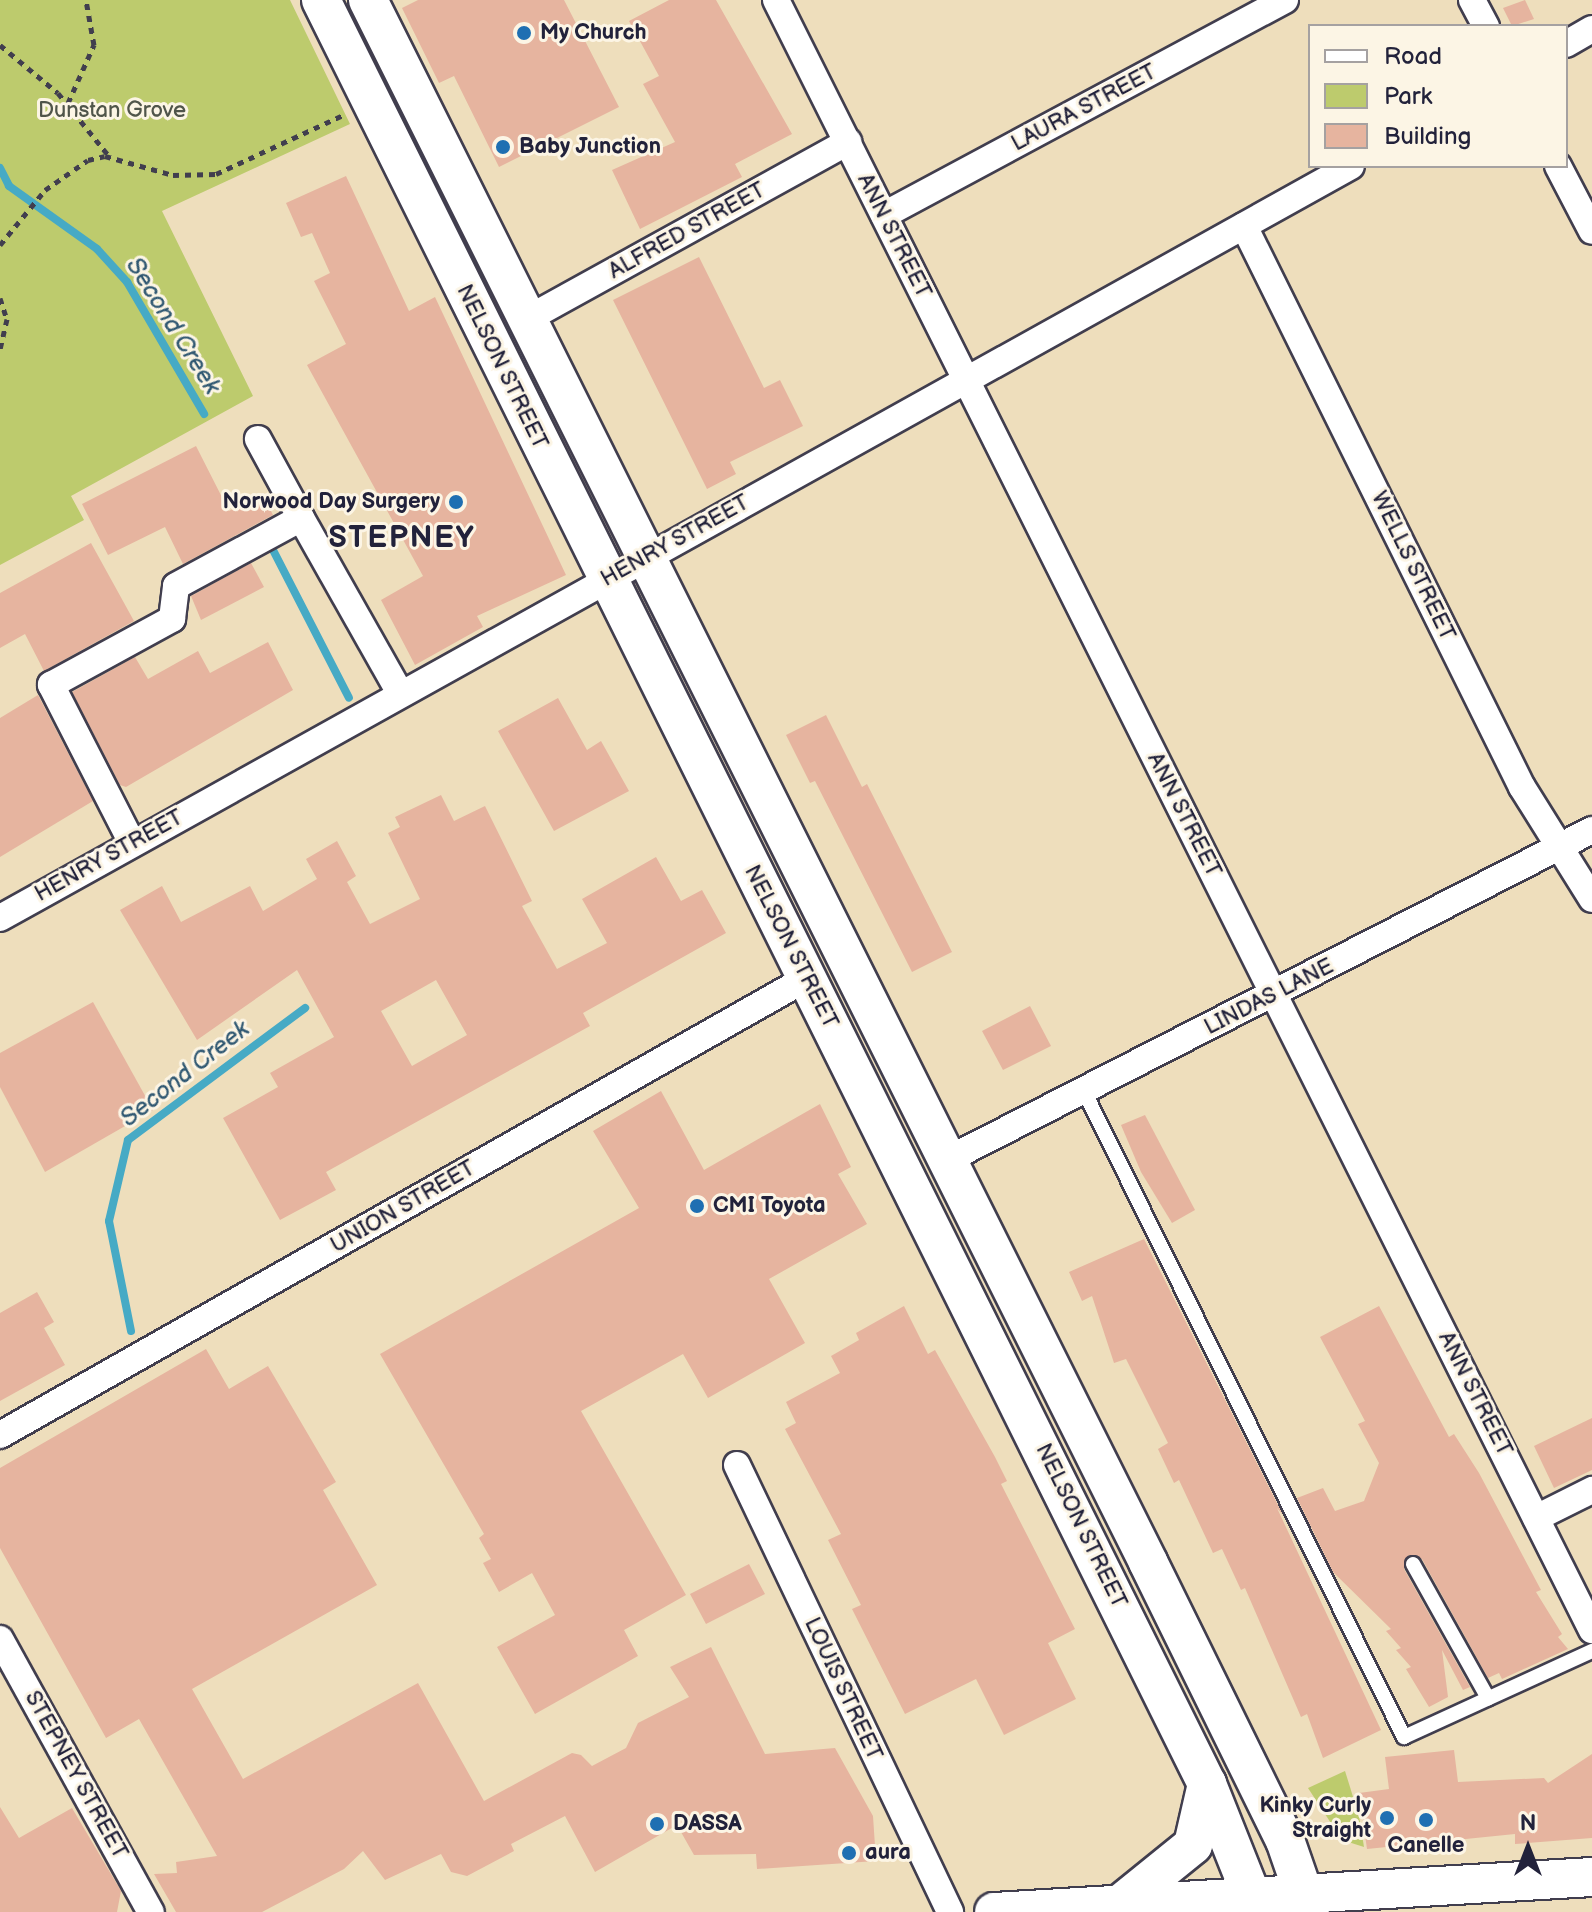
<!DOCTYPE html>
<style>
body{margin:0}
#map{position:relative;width:1592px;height:1912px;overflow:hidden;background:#eedebc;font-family:"Balsamiq Sans",sans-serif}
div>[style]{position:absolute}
.green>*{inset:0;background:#bdcb6d}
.stream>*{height:8px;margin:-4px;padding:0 4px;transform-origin:4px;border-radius:4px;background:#46aac5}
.building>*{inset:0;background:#e6b49f}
.path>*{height:5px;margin-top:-2.5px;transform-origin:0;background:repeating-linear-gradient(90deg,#413e4e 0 6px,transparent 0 12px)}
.roads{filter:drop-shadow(2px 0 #413e4e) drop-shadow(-2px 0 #413e4e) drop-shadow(0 2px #413e4e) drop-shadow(0 -2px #413e4e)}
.lane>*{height:14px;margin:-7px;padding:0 7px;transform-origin:7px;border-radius:7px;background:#fff}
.street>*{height:26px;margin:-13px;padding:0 13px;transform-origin:13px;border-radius:13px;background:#fff}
.secondary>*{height:38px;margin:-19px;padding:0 19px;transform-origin:19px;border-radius:19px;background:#fff}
.dots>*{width:22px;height:22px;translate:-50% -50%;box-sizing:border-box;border:4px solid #fcf5e5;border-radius:50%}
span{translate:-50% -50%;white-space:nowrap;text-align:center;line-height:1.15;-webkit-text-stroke:6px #fcf5e5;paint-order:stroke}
.poi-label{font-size:22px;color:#22223b;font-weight:700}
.left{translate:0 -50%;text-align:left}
.right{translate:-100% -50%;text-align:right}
.street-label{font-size:22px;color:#22223b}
.park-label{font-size:22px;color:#50554a}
.water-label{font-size:24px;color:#305872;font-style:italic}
.district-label{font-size:30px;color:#22223b;font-weight:700;letter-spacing:2px}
.legend{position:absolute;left:1308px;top:24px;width:260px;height:144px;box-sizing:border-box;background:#fcf5e5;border:2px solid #a5a1a1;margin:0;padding:10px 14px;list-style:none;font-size:24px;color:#22223b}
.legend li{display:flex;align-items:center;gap:16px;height:40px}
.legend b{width:40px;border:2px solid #a5a1a1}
.north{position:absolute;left:1488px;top:1808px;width:80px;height:80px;-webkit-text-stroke:6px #fcf5e5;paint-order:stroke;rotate:0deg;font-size:22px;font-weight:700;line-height:32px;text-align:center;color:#22223b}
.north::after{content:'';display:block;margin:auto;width:28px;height:36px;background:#22223b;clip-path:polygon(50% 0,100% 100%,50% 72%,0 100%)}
</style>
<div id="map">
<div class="green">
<i style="clip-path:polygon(0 0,290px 0,350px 124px,162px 211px,253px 396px,71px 496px,84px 520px,0 565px)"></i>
<i style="clip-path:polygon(1345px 1771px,1359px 1816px,1364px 1847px,1342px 1840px,1308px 1788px)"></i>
</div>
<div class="stream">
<i style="left:0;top:168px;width:20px;rotate:63deg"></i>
<i style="left:9px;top:186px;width:108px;rotate:35.6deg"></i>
<i style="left:97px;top:249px;width:45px;rotate:47.7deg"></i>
<i style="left:127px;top:282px;width:153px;rotate:59.7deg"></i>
<i style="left:273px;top:550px;width:166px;rotate:62.8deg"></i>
<i style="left:131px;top:1331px;width:112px;rotate:-101.3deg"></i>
<i style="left:109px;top:1221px;width:83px;rotate:-76.8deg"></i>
<i style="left:128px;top:1140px;width:221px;rotate:-36.7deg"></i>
</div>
<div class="building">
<i style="clip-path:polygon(418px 0,564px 0,619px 107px,499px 167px,454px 76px,439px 83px,402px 8px)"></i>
<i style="clip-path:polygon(669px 0,716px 0,792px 134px,735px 164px,742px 177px,640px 229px,612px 170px,675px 142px,643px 84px,659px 76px,629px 21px)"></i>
<i style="clip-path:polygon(1525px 0,1534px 19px,1512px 26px,1503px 8px)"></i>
<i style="clip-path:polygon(346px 176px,409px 311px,435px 297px,566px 575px,477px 616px,483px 627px,415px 665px,381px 600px,423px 576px,307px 365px,346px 344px,314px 281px,330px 273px,312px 233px,301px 237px,286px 203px)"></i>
<i style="clip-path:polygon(699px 257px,764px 388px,780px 380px,803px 426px,730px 462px,736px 474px,707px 489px,613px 300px)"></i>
<i style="clip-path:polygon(196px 446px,229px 511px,262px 493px,273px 515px,183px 564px,165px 527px,108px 555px,82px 504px)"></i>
<i style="clip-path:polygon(91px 543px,134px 621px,44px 671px,25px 634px,0 648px,0 593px)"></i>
<i style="clip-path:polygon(251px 563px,264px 587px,201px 620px,191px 596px)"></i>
<i style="clip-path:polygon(268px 642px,293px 690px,126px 787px,120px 785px,72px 692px,135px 657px,148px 679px,198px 651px,210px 673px)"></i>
<i style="clip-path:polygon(38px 695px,93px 801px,0 857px,0 718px)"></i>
<i style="clip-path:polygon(558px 698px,587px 750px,601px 741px,629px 791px,554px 831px,498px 731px)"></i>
<i style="clip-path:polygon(826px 715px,862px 787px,867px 784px,952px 952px,912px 972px,815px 781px,810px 783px,786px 735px)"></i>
<i style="clip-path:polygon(evenodd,441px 795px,454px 821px,485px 806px,532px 901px,522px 906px,557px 969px,607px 943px,582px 899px,656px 857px,681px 901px,702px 890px,726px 933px,583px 1013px,590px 1026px,326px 1172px,336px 1190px,280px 1220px,223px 1118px,278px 1087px,270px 1073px,334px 1037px,297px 970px,197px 1040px,120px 910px,162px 886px,181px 922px,250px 886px,263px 911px,317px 879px,306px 859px,337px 841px,356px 876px,347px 882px,370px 924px,420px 899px,388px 833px,400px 827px,395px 817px,441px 795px,436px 980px,467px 1035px,412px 1066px,381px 1011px,436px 980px)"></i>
<i style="clip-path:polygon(93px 1002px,153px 1110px,45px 1172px,0 1087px,0 1053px)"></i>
<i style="clip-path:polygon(1030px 1006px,1051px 1046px,1003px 1070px,982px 1031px)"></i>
<i style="clip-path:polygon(661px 1091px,704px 1170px,820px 1104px,851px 1167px,838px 1174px,867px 1224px,769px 1279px,805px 1343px,708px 1398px,683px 1354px,581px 1411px,686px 1595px,624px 1630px,638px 1656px,535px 1714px,497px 1647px,555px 1615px,532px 1573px,499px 1592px,483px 1563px,491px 1559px,479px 1538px,484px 1534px,380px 1354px,639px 1208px,593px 1131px)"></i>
<i style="clip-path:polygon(1145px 1115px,1195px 1210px,1172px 1223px,1141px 1172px,1121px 1125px)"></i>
<i style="clip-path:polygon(1144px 1239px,1283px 1515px,1277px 1508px,1381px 1730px,1323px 1758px,1307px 1714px,1301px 1717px,1245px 1588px,1241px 1590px,1222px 1549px,1213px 1553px,1179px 1480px,1174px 1483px,1158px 1449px,1168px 1443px,1126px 1359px,1114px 1363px,1092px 1296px,1082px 1301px,1069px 1272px)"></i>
<i style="clip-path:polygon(37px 1292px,54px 1322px,44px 1328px,65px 1365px,0 1401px,0 1313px)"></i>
<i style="clip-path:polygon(904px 1306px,928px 1354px,935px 1350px,995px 1457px,1007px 1481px,1001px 1484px,1075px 1629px,1048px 1643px,1076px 1699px,1004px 1735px,976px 1679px,905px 1714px,852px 1609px,861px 1605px,828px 1540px,841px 1534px,785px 1429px,796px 1423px,786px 1402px,840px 1373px,831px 1356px,859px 1340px,856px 1333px)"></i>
<i style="clip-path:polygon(1379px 1306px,1449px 1437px,1454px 1434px,1479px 1473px,1541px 1590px,1536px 1592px,1562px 1634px,1558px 1637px,1568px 1649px,1502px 1679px,1499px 1673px,1488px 1678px,1422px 1559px,1409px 1555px,1404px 1569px,1470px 1687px,1463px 1690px,1442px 1650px,1448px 1697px,1429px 1707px,1406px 1669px,1411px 1667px,1396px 1650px,1401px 1648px,1386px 1631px,1391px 1629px,1333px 1572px,1297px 1498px,1323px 1488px,1335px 1511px,1364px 1501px,1379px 1463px,1358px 1424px,1365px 1421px,1320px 1337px)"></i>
<i style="clip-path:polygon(206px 1349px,229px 1389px,268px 1366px,336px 1482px,323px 1490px,377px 1585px,192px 1689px,243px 1779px,418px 1683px,484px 1801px,572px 1753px,581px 1755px,592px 1766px,626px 1748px,638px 1723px,689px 1697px,670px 1667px,711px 1647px,765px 1754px,835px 1748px,873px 1816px,876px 1861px,757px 1869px,756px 1854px,694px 1855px,677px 1825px,595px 1872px,565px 1816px,511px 1844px,514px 1851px,467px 1876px,451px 1872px,441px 1854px,385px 1880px,363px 1851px,344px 1869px,262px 1912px,176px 1912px,154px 1874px,177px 1873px,176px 1862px,217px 1856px,139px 1719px,106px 1738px,0 1548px,0 1468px)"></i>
<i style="clip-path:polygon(1592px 1418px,1592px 1470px,1554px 1488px,1534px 1446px)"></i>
<i style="clip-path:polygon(749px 1564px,765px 1594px,706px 1624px,690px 1594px)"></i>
<i style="clip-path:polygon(1454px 1750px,1458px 1782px,1544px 1778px,1548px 1783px,1592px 1754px,1592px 1838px,1515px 1844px,1515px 1834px,1367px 1849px,1359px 1793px,1389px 1789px,1385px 1757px)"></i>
<i style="clip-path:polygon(0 1807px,19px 1838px,72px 1808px,121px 1891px,117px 1912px,0 1912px)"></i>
</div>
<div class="path">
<i style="left:0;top:45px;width:75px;rotate:39.6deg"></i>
<i style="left:58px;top:93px;width:81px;rotate:51deg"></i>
<i style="left:68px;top:103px;width:64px;rotate:-65.9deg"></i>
<i style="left:94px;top:45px;width:46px;rotate:-100.1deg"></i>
<i style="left:0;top:245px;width:71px;rotate:-50.7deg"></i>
<i style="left:45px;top:190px;width:52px;rotate:-34.9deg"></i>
<i style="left:88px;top:160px;width:17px;rotate:-13deg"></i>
<i style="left:105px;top:156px;width:71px;rotate:15.6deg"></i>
<i style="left:173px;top:175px;width:43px;rotate:-1.3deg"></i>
<i style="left:216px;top:174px;width:142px;rotate:-24.9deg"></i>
<i style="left:0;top:298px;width:22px;rotate:72deg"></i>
<i style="left:7px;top:319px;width:32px;rotate:103deg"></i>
</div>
<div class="roads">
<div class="lane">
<i style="left:1084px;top:1091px;width:721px;rotate:63.65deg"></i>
<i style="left:1404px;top:1737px;width:207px;rotate:-24.6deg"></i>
<i style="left:1413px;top:1564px;width:154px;rotate:60.8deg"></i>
</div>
<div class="street">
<i style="left:776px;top:0;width:1823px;rotate:63.41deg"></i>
<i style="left:1472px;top:0;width:30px;rotate:62deg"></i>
<i style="left:1566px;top:44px;width:30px;rotate:-30deg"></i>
<i style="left:1558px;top:166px;width:73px;rotate:62.4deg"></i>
<i style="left:884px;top:215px;width:455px;rotate:-28.2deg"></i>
<i style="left:1244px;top:226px;width:626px;rotate:63.64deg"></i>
<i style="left:1522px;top:787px;width:132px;rotate:58deg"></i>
<i style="left:527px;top:319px;width:367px;rotate:-28.9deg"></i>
<i style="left:301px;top:518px;width:201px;rotate:60.5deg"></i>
<i style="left:132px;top:843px;width:178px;rotate:-117.1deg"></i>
<i style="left:51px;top:685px;width:138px;rotate:-28.6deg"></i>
<i style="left:172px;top:619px;width:33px;rotate:-83deg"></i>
<i style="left:176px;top:586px;width:142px;rotate:-28.5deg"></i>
<i style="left:301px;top:518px;width:90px;rotate:-118.6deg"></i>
<i style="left:0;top:918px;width:1546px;rotate:-29.1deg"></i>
<i style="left:945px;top:1161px;width:727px;rotate:-27.09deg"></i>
<i style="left:0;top:1435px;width:927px;rotate:-29.52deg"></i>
<i style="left:737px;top:1465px;width:495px;rotate:64.5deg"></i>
<i style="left:1536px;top:1518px;width:63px;rotate:-26.6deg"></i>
<i style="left:0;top:1639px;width:312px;rotate:61.1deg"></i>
</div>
<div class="secondary">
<i style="left:321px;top:0;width:1992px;rotate:63.59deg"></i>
<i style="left:1207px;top:1784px;width:138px;rotate:68.3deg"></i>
<i style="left:368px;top:0;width:1746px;rotate:63.46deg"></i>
<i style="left:1148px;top:1562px;width:310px;rotate:63.8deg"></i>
<i style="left:1285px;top:1840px;width:76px;rotate:70.9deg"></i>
<i style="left:1119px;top:1905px;width:95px;rotate:-39deg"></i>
<i style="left:1193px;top:1845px;width:63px;rotate:-77.1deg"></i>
<i style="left:994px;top:1912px;width:599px;rotate:-3.35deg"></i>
</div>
</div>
<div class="dots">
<i style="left:524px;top:33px;background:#1f6fb2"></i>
<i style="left:503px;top:147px;background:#1f6fb2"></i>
<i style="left:456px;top:502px;background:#1f6fb2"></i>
<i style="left:697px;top:1206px;background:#1f6fb2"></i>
<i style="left:1387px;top:1818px;background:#1f6fb2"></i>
<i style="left:1426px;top:1820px;background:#1f6fb2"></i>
<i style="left:657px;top:1824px;background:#1f6fb2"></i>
<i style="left:849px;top:1853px;background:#1f6fb2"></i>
</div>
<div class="poi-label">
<span class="left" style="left:540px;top:33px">My Church</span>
<span class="left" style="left:519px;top:147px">Baby Junction</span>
<span class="right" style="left:440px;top:502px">Norwood Day Surgery</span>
<span class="left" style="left:713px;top:1206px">CMI Toyota</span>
<span class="right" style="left:1371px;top:1818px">Kinky Curly<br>Straight</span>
<span class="left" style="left:673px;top:1824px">DASSA</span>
<span style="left:1426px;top:1846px">Canelle</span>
<span class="left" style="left:865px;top:1853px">aura</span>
</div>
<div class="street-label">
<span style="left:1084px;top:108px;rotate:-28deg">LAURA STREET</span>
<span style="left:687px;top:231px;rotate:-29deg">ALFRED STREET</span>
<span style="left:894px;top:236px;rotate:63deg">ANN STREET</span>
<span style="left:502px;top:367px;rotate:64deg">NELSON STREET</span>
<span style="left:675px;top:541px;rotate:-29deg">HENRY STREET</span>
<span style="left:1413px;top:566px;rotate:64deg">WELLS STREET</span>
<span style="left:1184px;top:815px;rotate:63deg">ANN STREET</span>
<span style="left:109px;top:856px;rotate:-29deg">HENRY STREET</span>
<span style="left:791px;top:947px;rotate:63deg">NELSON STREET</span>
<span style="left:1269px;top:997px;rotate:-27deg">LINDAS LANE</span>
<span style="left:403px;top:1207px;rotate:-30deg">UNION STREET</span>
<span style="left:1475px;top:1394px;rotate:63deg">ANN STREET</span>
<span style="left:1081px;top:1526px;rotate:64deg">NELSON STREET</span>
<span style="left:843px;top:1689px;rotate:65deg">LOUIS STREET</span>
<span style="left:76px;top:1775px;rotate:61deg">STEPNEY STREET</span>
</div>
<div class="park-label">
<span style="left:112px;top:111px">Dunstan Grove</span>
</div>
<div class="water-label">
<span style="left:173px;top:326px;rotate:58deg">Second Creek</span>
<span style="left:185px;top:1074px;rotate:-38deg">Second Creek</span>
</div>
<div class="district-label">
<span style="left:402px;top:538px">STEPNEY</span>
</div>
<ul class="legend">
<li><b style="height:10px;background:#fff"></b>Road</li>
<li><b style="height:22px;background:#bdcb6d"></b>Park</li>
<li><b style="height:22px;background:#e6b49f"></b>Building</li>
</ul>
<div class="north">N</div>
</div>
